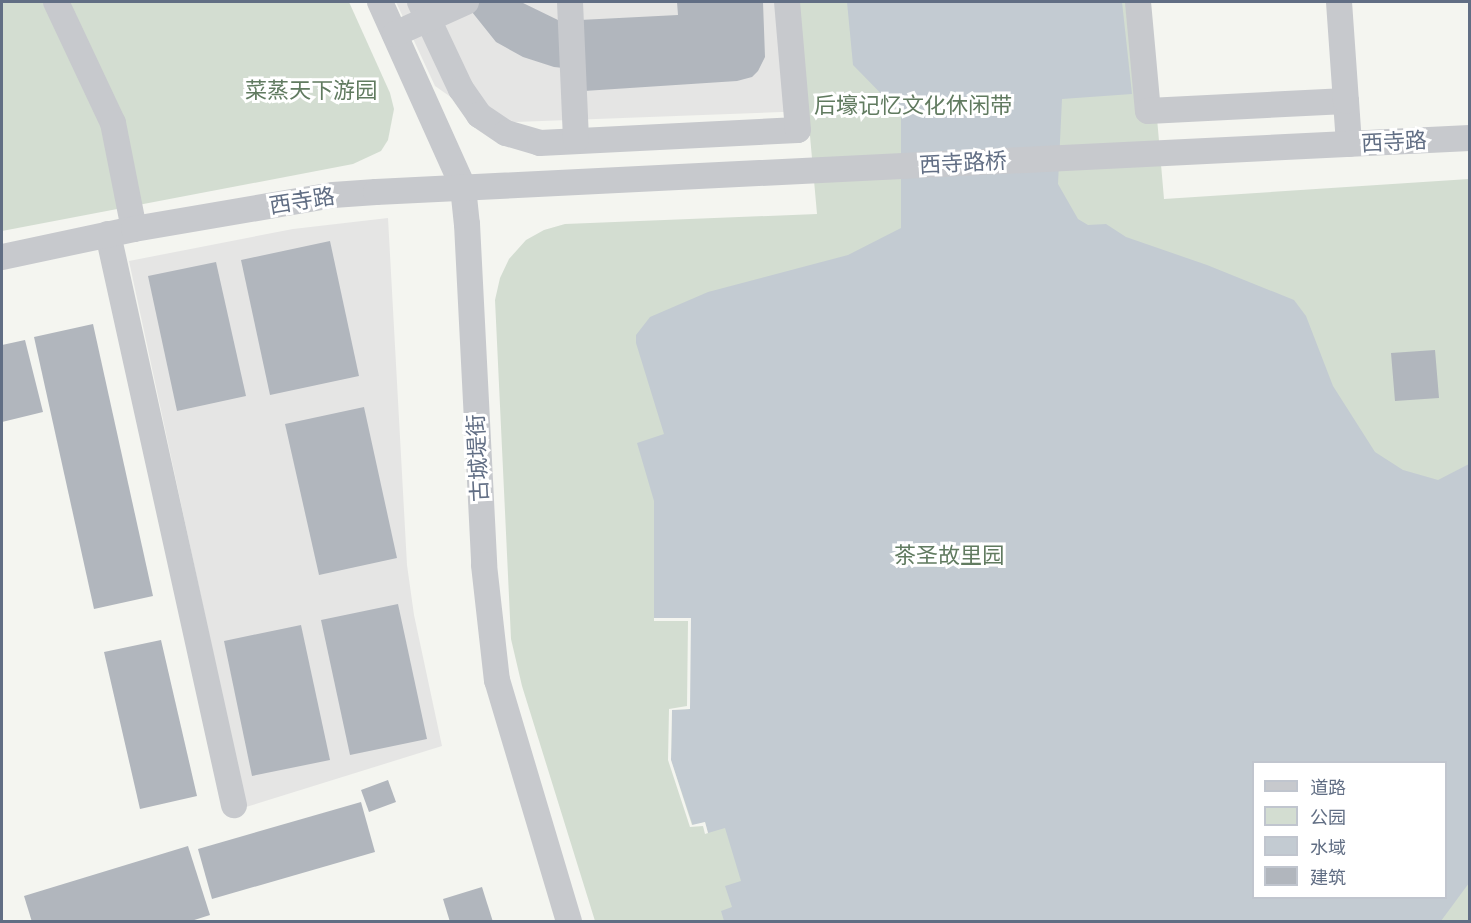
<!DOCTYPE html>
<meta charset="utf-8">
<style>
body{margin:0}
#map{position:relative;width:1471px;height:923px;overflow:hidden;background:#f4f5f0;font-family:Figtree,"Noto Sans SC",sans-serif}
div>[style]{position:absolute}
.built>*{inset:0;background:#e5e5e4}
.green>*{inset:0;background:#d3ddd1}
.water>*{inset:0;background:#c3cbd2}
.pier>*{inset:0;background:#f4f5f0}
.building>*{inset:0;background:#b1b6bd}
.minor>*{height:26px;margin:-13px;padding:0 13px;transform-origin:13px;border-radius:13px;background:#c7c9cd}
span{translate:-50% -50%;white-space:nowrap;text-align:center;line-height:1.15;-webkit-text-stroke:6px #fff;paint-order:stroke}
.park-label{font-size:22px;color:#617b60}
.street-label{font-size:22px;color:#616e84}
.frame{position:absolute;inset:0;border:3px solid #616e84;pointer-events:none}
.legend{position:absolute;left:1252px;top:761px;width:195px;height:138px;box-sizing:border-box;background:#fff;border:2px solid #c0c5ce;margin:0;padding:8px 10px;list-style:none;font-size:18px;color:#616e84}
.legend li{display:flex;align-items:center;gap:12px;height:30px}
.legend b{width:30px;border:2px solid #c0c5ce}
</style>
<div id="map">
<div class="built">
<i style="clip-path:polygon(396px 2px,798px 2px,808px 111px,488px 123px,435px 86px)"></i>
<i style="clip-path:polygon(388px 218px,407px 565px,414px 615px,442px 746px,246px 807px,129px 261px,293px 229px)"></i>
</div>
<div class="green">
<i style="clip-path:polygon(2px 2px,349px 2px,390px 93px,394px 109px,388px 140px,381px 151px,353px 164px,2px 231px)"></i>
<i style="clip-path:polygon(evenodd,798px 2px,1147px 2px,1164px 199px,1469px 179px,1469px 921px,595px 921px,522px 686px,511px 639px,495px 300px,500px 278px,509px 259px,526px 240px,544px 230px,565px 224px,817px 214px,798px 2px,1254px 762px,1446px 762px,1446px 898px,1254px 898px,1254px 762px)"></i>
</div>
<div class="water">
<i style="clip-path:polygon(evenodd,847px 2px,1122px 2px,1132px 94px,1062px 99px,1058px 184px,1078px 219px,1088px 225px,1106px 224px,1126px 237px,1207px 265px,1294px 300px,1306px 316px,1333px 386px,1375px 452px,1403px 470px,1438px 480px,1469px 464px,1469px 883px,1441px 921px,724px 921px,721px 911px,732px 907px,725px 886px,741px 881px,725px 828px,708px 833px,705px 822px,693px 826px,671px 760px,672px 710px,690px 709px,690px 618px,654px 618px,654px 501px,637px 443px,664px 434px,636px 343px,636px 335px,650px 317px,708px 292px,848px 255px,901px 228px,901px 114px,853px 65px,847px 2px,1254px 762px,1446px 762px,1446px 898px,1254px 898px,1254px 762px)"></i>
</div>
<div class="pier">
<i style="clip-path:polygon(654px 618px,691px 618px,690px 709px,672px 710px,671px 760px,692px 825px,705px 822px,708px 833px,705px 834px,703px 826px,690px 827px,668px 760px,669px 709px,687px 706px,688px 621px,654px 621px)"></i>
</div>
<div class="building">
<i style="clip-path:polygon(464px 2px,521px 2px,560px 21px,678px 15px,677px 2px,763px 2px,765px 57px,758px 71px,752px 77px,737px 81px,584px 91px,582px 70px,554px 67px,523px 57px,496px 42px)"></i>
<i style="clip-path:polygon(330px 241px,359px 376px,270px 395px,241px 260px)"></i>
<i style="clip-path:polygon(216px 262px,246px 396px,177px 411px,148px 276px)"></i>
<i style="clip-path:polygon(93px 324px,153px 596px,94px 609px,34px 337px)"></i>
<i style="clip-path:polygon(25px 340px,43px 412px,2px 422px,2px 345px)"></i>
<i style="clip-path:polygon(1435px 350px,1439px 398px,1395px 401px,1391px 353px)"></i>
<i style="clip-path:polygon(364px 407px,397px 558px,319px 575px,285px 424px)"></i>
<i style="clip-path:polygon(398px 604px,427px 739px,350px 755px,321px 620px)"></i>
<i style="clip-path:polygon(301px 625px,330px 760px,252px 776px,224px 641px)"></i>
<i style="clip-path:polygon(161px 640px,197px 796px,140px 809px,104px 652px)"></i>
<i style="clip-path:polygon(388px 780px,396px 802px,369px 812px,361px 790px)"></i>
<i style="clip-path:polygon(361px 802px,375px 852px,212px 899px,198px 849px)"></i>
<i style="clip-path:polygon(188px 846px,210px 915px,188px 922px,32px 922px,24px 896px)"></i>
<i style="clip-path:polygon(482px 887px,493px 922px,450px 922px,443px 899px)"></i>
</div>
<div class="minor">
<i style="left:56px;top:2px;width:134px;rotate:64.8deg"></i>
<i style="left:113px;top:123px;width:108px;rotate:78.8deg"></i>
<i style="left:380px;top:2px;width:203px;rotate:65.8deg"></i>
<i style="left:463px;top:187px;width:37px;rotate:84deg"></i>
<i style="left:467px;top:224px;width:341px;rotate:87.1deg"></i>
<i style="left:484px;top:565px;width:116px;rotate:83.6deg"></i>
<i style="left:497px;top:680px;width:252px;rotate:73.4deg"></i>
<i style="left:420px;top:2px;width:96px;rotate:64.8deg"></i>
<i style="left:461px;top:89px;width:32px;rotate:55deg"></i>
<i style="left:479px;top:115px;width:32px;rotate:34deg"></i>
<i style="left:506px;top:133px;width:35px;rotate:16deg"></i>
<i style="left:540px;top:143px;width:258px;rotate:-2.9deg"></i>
<i style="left:798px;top:130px;width:128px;rotate:-94.9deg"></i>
<i style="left:570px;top:2px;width:138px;rotate:87.5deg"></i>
<i style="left:1138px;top:2px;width:109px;rotate:84.8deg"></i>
<i style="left:1148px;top:111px;width:198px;rotate:-2.9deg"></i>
<i style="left:1346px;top:101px;width:43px;rotate:86deg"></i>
<i style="left:1339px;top:2px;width:99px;rotate:86deg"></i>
<i style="left:395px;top:34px;width:78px;rotate:-24.3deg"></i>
<i style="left:108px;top:234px;width:585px;rotate:77.56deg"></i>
<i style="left:2px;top:257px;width:135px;rotate:-12deg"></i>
<i style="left:134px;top:229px;width:202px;rotate:-9.7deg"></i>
<i style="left:333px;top:195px;width:43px;rotate:-4deg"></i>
<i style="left:376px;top:192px;width:1095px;rotate:-2.83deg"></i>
</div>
<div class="park-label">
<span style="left:311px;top:91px">菜蒸天下游园</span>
<span style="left:913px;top:106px">后壕记忆文化休闲带</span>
<span style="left:949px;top:556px">茶圣故里园</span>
</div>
<div class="street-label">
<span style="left:1394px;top:142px;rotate:-3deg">西寺路</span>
<span style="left:963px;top:163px;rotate:-3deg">西寺路桥</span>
<span style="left:302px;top:201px;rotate:-9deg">西寺路</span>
<span style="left:478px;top:458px;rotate:-93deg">古城堤街</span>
</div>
<div class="frame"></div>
<ul class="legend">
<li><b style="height:8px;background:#c7c9cd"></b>道路</li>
<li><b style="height:16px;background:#d3ddd1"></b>公园</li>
<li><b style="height:16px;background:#c3cbd2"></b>水域</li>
<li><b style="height:16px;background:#b1b6bd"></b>建筑</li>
</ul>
</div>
